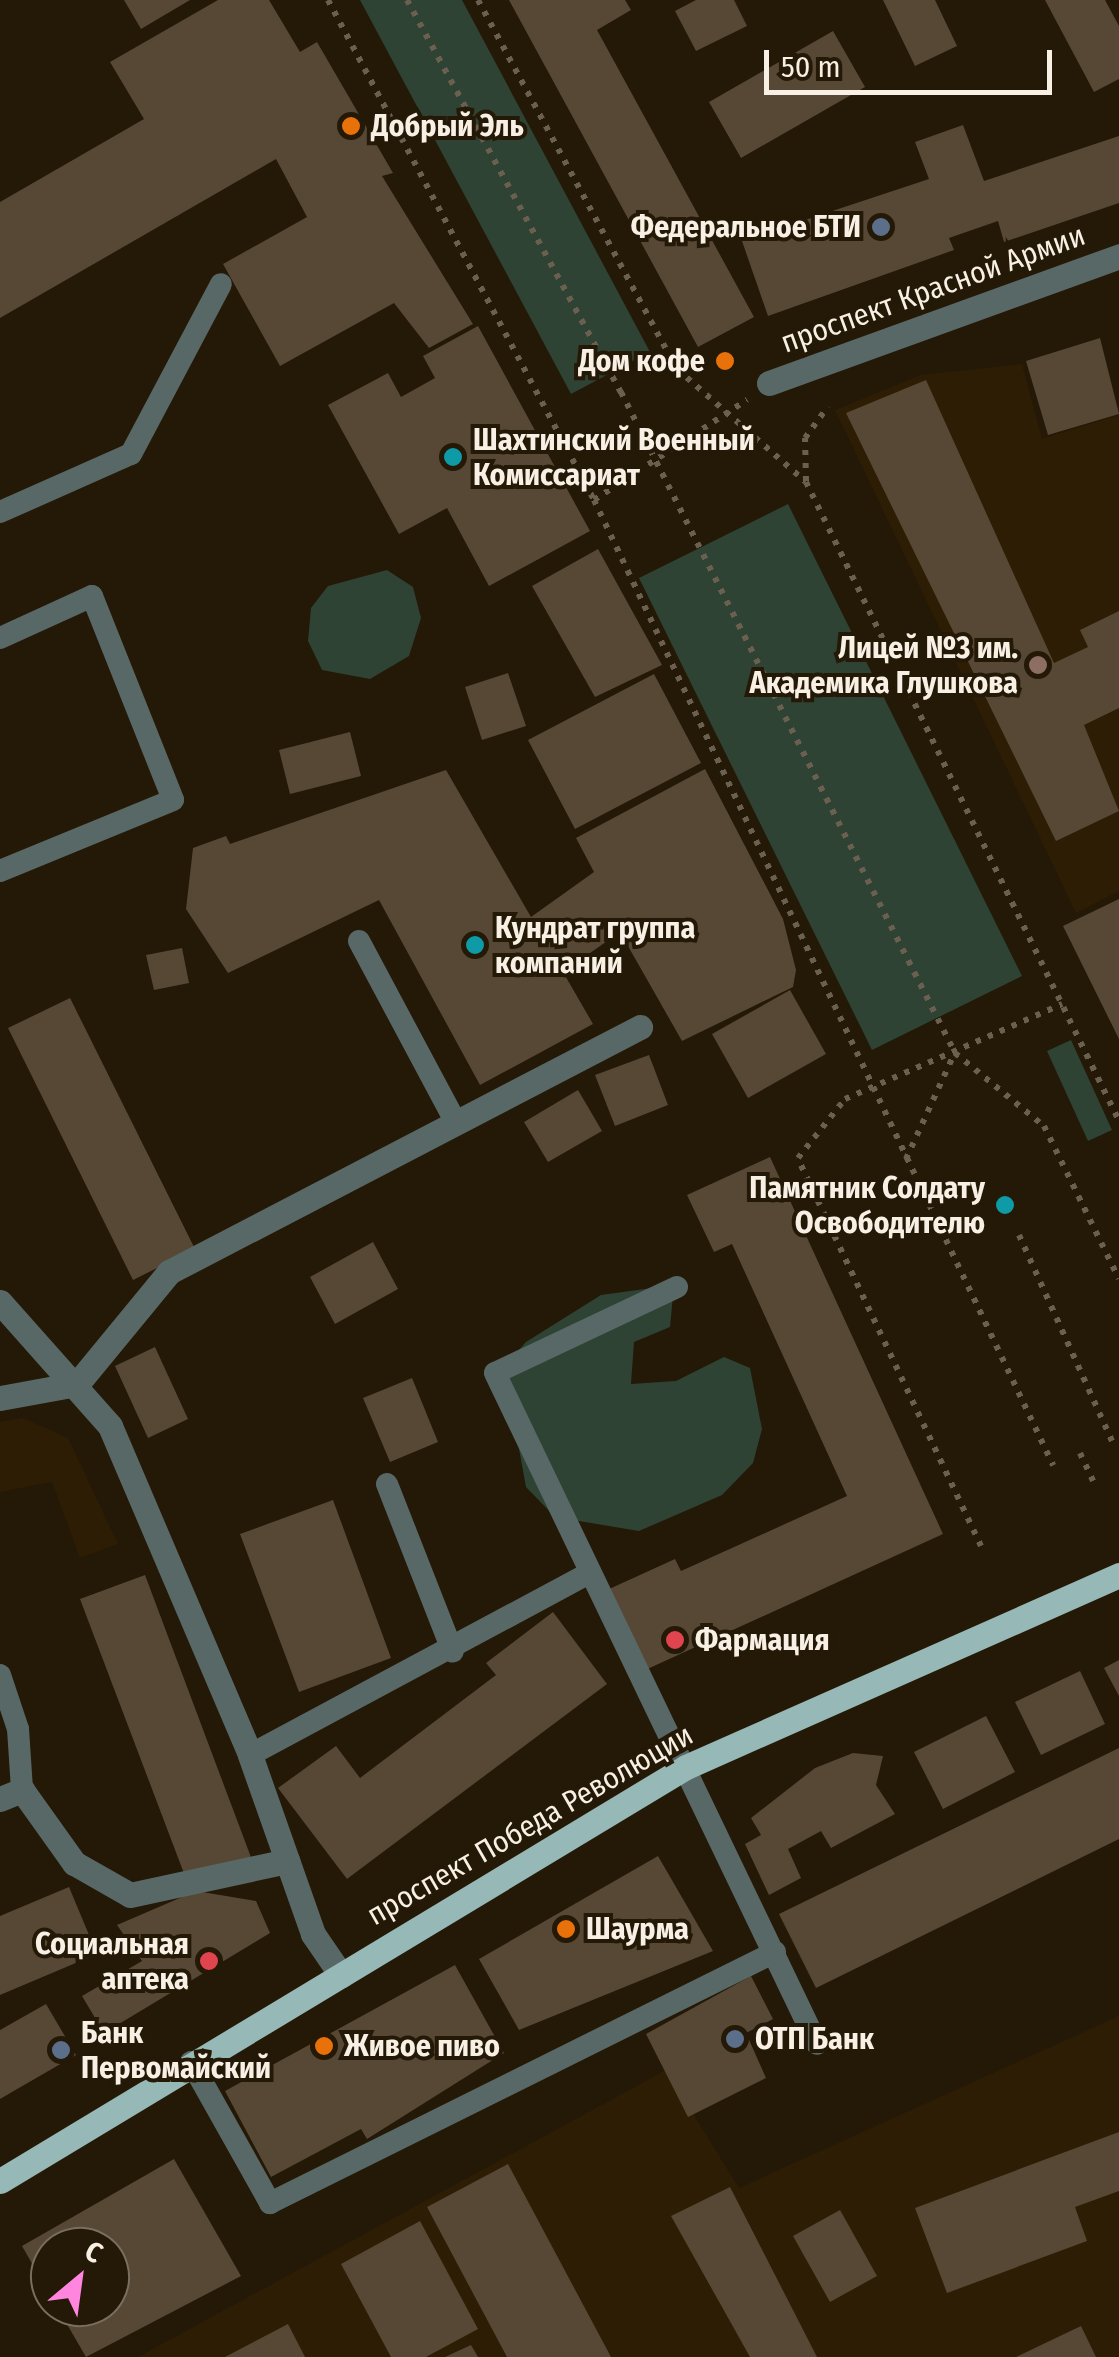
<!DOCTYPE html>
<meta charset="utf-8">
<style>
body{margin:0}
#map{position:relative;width:1119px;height:2357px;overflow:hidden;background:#241806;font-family:"Fira Sans Condensed",sans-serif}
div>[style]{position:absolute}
.built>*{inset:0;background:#2d1d04}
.green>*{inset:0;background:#2e4333}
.building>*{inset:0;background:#564834}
.path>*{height:6px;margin-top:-3px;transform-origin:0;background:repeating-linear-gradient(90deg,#6b6050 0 5px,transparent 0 13px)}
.lane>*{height:22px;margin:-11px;padding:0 11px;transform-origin:11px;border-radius:11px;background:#586867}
.street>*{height:25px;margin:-12.5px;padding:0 12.5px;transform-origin:12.5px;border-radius:12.5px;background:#586867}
.primary>*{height:25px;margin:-12.5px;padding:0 12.5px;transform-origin:12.5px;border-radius:12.5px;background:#96b8b6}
.dots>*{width:28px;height:28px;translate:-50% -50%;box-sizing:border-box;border:5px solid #241806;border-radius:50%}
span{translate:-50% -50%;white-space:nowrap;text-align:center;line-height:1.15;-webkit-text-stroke:8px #241806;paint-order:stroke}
.poi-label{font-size:30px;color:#f8f0e4;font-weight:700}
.left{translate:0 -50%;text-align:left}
.right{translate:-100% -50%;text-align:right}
.street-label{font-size:30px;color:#f8f0e4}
.north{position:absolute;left:30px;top:2227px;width:100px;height:100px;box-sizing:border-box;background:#241806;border:2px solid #796e5f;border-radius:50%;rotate:29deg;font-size:28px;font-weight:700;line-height:40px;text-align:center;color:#f8f0e4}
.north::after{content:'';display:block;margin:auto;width:35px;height:45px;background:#ff85df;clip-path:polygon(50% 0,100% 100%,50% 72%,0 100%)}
.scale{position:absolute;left:764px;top:50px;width:288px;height:45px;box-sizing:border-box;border:5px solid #f8f0e4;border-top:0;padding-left:12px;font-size:30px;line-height:35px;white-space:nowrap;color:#f8f0e4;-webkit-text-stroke:8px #241806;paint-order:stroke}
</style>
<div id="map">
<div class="built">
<i style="clip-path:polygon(1022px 364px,1042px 439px,1119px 415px,1119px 891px,1076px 913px,835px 410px,921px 375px)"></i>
<i style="clip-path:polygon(23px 1418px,68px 1438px,118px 1544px,80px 1558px,52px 1482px,0 1492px,0 1422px)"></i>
<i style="clip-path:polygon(1119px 2016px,1119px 2357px,138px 2357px,666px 2070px,739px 2188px)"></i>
</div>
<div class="green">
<i style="clip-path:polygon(360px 0,462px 0,650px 352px,571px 394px)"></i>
<i style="clip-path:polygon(788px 504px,1022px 976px,872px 1050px,639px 578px)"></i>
<i style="clip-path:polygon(387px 570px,413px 587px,421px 618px,409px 656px,370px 679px,322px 670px,308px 641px,311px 608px,328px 586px)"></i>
<i style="clip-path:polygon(1071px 1040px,1112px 1130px,1088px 1141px,1047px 1051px)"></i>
<i style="clip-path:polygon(674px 1285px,670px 1327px,634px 1342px,631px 1384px,676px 1381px,724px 1357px,750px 1368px,762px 1429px,753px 1463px,722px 1495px,639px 1531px,555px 1517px,526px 1487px,504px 1367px,526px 1342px,601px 1295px)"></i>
</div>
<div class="building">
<i style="clip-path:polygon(124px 0,190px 0,141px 29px)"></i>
<i style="clip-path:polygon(218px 0,269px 0,300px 52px,317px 42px,393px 173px,382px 176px,473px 324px,429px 348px,394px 303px,280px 366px,223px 264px,307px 217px,276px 159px,0 318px,0 202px,144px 119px,110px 62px)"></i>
<i style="clip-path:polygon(509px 0,625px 0,631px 10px,597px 30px,754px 317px,698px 347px)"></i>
<i style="clip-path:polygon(696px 0,734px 0,747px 26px,696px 51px,675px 11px)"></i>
<i style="clip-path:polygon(883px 0,935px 0,957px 46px,915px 66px)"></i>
<i style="clip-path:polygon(1045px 0,1105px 0,1119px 26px,1119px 79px,1094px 92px)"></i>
<i style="clip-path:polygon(833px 31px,865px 87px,741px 158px,709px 102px)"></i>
<i style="clip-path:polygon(963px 125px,984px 181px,1119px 136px,1119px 203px,1004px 242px,998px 221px,949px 238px,954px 250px,768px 316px,742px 241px,929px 179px,915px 142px)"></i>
<i style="clip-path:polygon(478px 326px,590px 531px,489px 586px,447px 508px,399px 534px,328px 405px,388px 373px,401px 397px,435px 378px,423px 356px)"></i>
<i style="clip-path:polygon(1100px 338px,1119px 414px,1048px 435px,1026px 361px)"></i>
<i style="clip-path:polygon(926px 380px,1054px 663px,1088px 647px,1080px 630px,1119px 611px,1119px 708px,1084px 725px,1119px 811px,1056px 841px,846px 413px)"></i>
<i style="clip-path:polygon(598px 549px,662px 665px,595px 697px,532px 586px)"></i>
<i style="clip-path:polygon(508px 673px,526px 726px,482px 740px,465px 687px)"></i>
<i style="clip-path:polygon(654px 674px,701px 763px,575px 829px,528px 740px)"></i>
<i style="clip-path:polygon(350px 732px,361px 776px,290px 794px,279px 750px)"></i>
<i style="clip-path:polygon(705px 769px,783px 919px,796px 970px,793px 987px,682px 1041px,620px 932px,563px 972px,593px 1024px,480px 1085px,379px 900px,228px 973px,186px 909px,193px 848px,226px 836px,230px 844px,446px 770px,531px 917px,594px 872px,576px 838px)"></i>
<i style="clip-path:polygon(1119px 899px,1119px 1039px,1063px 926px)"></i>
<i style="clip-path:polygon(182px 948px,189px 983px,154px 990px,146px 955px)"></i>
<i style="clip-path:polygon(790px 990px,826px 1054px,748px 1098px,712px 1034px)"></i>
<i style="clip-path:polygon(70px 998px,195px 1249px,133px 1280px,8px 1028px)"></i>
<i style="clip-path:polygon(649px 1055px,668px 1105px,615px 1126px,595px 1075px)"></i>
<i style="clip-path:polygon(578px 1090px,602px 1131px,548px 1162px,524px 1122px)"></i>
<i style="clip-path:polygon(770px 1157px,943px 1534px,643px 1671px,607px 1590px,675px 1559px,681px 1571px,847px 1496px,732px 1244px,714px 1252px,687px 1195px)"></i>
<i style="clip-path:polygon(373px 1242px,398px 1289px,335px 1324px,310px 1277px)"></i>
<i style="clip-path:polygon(155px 1347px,188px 1419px,148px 1438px,115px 1366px)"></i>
<i style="clip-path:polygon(412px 1378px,438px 1442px,390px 1462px,363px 1398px)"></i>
<i style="clip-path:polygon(333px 1500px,391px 1658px,299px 1692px,240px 1534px)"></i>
<i style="clip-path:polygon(145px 1575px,252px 1860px,188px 1884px,80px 1599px)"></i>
<i style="clip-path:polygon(553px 1612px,607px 1684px,347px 1879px,278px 1788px,336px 1746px,360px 1778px,496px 1675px,486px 1663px)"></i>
<i style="clip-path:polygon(1119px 1660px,1119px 1696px,1104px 1668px)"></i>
<i style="clip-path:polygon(1080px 1671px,1105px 1724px,1041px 1755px,1015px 1702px)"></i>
<i style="clip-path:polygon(986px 1716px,1015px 1772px,943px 1809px,914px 1752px)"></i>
<i style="clip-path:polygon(1119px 1748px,1119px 1839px,816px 1988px,779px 1914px)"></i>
<i style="clip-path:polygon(853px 1753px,883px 1756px,876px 1785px,895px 1814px,831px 1848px,821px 1831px,788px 1849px,801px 1878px,769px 1895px,745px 1844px,761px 1835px,751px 1818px,815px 1768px)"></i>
<i style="clip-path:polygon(658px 1856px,713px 1951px,519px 2030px,479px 1959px)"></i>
<i style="clip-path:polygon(69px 1887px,97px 1954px,0 1995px,0 1916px)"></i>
<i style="clip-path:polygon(196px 1891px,256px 1901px,270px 1933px,104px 2033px,82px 1996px,142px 1961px,117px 1925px)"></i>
<i style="clip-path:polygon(455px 1965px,504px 2053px,367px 2139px,361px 2129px,271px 2177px,225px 2091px)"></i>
<i style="clip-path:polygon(751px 1976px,773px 2019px,746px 2033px,766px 2078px,688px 2117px,646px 2034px)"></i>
<i style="clip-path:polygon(46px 2004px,76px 2055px,0 2099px,0 2030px)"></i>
<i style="clip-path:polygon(1119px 2132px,1119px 2191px,1075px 2207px,1087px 2241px,947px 2293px,915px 2208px)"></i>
<i style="clip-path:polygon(174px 2159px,241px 2276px,86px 2357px,57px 2307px,110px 2307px,110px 2247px,50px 2247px,50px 2295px,22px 2246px)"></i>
<i style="clip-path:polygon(508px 2164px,611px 2357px,507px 2357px,427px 2207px)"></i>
<i style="clip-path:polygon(730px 2187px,817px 2357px,750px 2357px,671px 2216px)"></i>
<i style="clip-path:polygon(840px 2210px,877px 2276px,830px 2302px,793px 2236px)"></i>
<i style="clip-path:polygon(420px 2221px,478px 2329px,426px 2357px,391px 2357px,341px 2264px)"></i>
<i style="clip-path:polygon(288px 2324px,305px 2357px,225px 2357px)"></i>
<i style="clip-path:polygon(1081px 2326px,1096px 2357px,1016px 2357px)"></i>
<i style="clip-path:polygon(471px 2345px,478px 2357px,445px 2357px)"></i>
</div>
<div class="path">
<i style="left:328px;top:0;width:566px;rotate:61.99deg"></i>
<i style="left:594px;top:500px;width:1069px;rotate:64.56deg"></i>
<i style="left:407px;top:0;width:447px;rotate:61.4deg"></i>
<i style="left:621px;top:392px;width:741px;rotate:63.19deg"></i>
<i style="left:955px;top:1053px;width:115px;rotate:39.4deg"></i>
<i style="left:1044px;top:1126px;width:170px;rotate:63.9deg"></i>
<i style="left:478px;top:0;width:419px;rotate:61.7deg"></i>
<i style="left:677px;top:369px;width:171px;rotate:41.2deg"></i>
<i style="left:806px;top:482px;width:712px;rotate:63.9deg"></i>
<i style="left:806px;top:481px;width:43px;rotate:-91.3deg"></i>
<i style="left:805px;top:438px;width:39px;rotate:-54deg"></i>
<i style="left:594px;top:500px;width:183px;rotate:-33.2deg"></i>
<i style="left:906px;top:1159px;width:115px;rotate:-65.4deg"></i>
<i style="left:1019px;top:1235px;width:226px;rotate:65.7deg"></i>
<i style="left:1080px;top:1453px;width:31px;rotate:65deg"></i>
<i style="left:981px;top:1546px;width:429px;rotate:-115.3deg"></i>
<i style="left:798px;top:1158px;width:75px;rotate:-51.5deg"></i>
<i style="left:845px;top:1099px;width:237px;rotate:-23.6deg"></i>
</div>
<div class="lane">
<i style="left:0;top:512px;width:143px;rotate:-23.9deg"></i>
<i style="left:131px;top:454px;width:192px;rotate:-62.1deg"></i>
<i style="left:0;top:638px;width:101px;rotate:-24.5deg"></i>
<i style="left:92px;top:596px;width:219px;rotate:68.3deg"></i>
<i style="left:173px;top:800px;width:187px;rotate:157.7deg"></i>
<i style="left:359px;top:941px;width:206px;rotate:61.9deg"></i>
<i style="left:677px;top:1287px;width:201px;rotate:154.7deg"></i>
<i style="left:495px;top:1373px;width:744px;rotate:64.36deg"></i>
<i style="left:387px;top:1484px;width:180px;rotate:68.6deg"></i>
<i style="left:0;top:1675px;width:57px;rotate:71.6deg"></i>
<i style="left:18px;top:1729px;width:61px;rotate:86.2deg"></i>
<i style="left:250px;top:1755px;width:380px;rotate:-28.2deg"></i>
<i style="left:191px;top:2062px;width:162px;rotate:60.7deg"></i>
<i style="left:270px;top:2203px;width:564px;rotate:-26.43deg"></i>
</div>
<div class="street">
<i style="left:769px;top:383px;width:372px;rotate:-19.9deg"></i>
<i style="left:0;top:1302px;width:166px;rotate:48.4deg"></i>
<i style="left:110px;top:1426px;width:358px;rotate:66.9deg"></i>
<i style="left:250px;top:1755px;width:190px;rotate:70.6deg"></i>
<i style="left:313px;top:1934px;width:50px;rotate:55.7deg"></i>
<i style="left:0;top:1398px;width:78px;rotate:-10.3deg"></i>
<i style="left:77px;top:1384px;width:145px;rotate:-50.6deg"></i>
<i style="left:169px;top:1272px;width:531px;rotate:-27.48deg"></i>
<i style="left:0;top:1799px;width:24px;rotate:-22deg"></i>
<i style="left:22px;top:1790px;width:90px;rotate:54.5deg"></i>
<i style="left:74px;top:1863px;width:64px;rotate:29.7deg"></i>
<i style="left:130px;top:1895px;width:161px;rotate:-12.2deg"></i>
</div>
<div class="primary">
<i style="left:0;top:2181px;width:801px;rotate:-31.11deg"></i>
<i style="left:686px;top:1767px;width:474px;rotate:-23.9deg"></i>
</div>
<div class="dots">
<i style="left:351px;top:126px;background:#e8710a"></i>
<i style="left:881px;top:227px;background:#5c6f8a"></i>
<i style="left:725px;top:361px;background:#e8710a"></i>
<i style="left:453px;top:457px;background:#0f9aa8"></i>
<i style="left:1038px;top:665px;background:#8d6e63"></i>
<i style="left:475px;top:945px;background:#0f9aa8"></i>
<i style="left:1005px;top:1205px;background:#0f9aa8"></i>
<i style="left:675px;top:1640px;background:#e0444e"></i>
<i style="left:566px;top:1929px;background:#e8710a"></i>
<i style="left:209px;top:1961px;background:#e0444e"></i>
<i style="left:735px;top:2039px;background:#5c6f8a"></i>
<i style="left:324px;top:2046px;background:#e8710a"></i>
<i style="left:61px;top:2050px;background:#5c6f8a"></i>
</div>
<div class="poi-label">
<span class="left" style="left:371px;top:126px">Добрый Эль</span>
<span class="right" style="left:861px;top:227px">Федеральное БТИ</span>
<span class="right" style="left:705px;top:361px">Дом кофе</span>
<span class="left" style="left:473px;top:457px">Шахтинский Военный<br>Комиссариат</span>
<span class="right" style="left:1018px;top:665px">Лицей №3 им.<br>Академика Глушкова</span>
<span class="left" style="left:495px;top:945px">Кундрат группа<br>компаний</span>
<span class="right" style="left:985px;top:1205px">Памятник Солдату<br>Освободителю</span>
<span class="left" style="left:695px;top:1640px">Фармация</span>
<span class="left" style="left:586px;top:1929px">Шаурма</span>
<span class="right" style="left:189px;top:1961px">Социальная<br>аптека</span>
<span class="left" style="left:81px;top:2050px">Банк<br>Первомайский</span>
<span class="left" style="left:755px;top:2039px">ОТП Банк</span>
<span class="left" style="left:344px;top:2046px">Живое пиво</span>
</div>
<div class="street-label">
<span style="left:933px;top:289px;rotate:-20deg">проспект Красной Армии</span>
<span style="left:530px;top:1825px;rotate:-30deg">проспект Победа Революции</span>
</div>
<div class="north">С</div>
<div class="scale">50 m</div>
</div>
